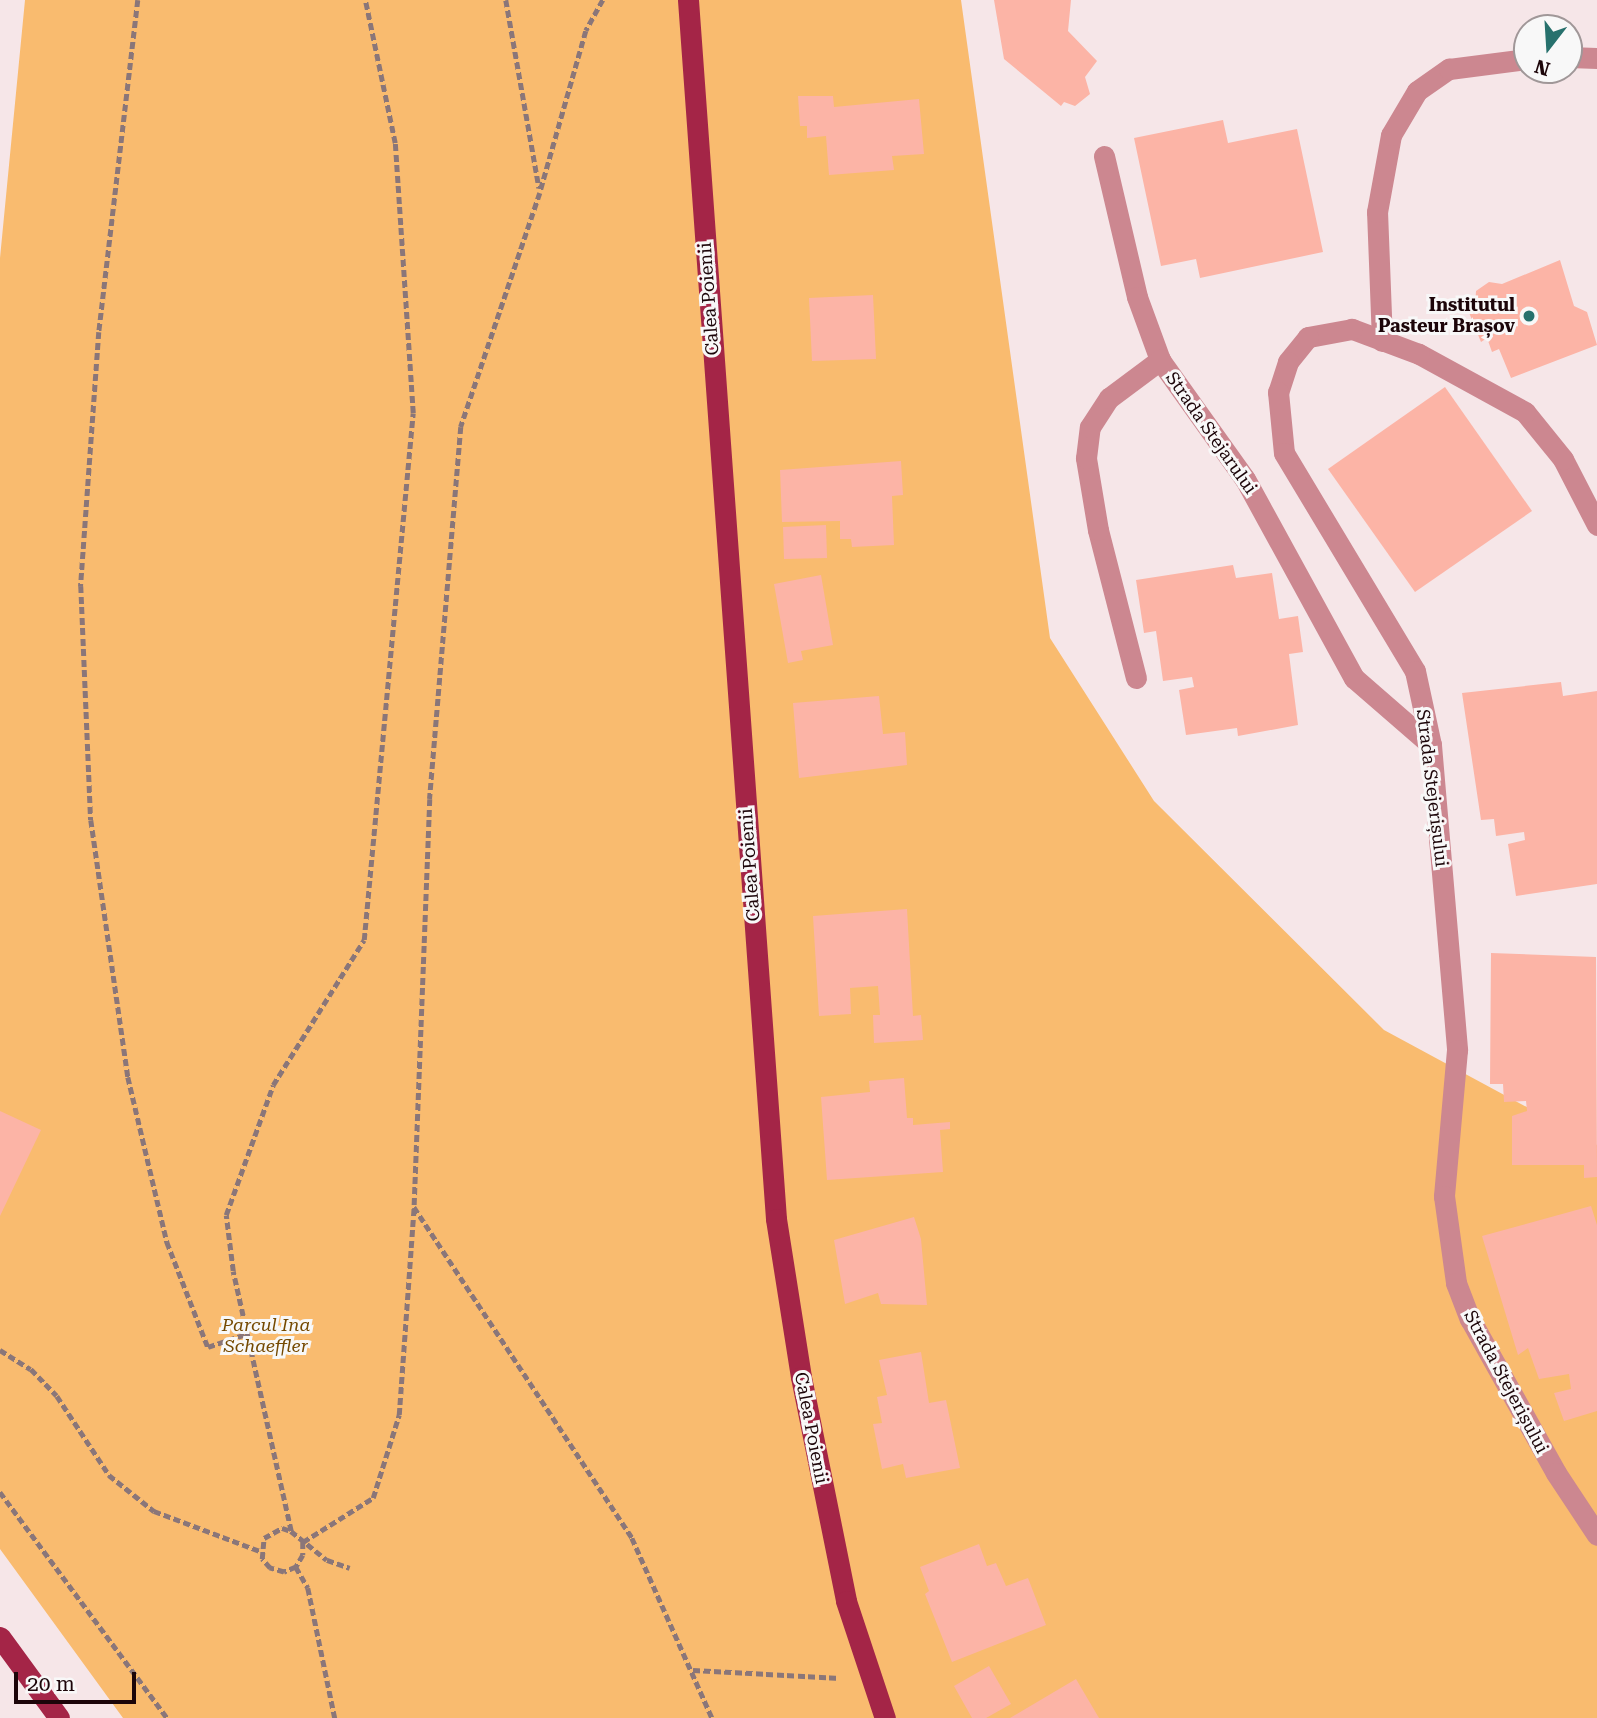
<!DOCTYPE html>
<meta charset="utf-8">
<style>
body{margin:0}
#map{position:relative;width:1597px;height:1718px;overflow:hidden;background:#f6e6e8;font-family:"Roboto Serif",serif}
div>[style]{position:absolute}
.green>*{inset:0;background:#f9bb6f}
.building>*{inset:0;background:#fcb4a6}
.path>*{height:4.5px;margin-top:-2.25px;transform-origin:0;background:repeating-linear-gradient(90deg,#8a7679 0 7px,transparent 0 10.5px)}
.minor>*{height:21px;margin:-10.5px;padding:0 10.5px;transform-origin:10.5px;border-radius:10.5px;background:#cc8790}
.major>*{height:21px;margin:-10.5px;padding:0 10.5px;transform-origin:10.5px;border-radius:10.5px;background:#a42547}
.dots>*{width:19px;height:19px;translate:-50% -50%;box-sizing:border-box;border:4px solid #f8f8f8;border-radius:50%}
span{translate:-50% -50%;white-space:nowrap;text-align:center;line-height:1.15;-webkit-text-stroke:6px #f8f8f8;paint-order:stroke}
.street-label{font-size:18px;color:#1c0509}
.poi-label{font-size:18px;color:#1c0509;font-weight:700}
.right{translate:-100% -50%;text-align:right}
.park-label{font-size:18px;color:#754900;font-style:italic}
.north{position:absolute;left:1513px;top:14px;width:70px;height:70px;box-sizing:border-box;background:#f8f8f8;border:2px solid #a09798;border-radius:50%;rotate:197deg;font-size:19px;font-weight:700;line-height:28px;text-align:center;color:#1c0509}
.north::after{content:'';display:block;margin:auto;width:24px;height:32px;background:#27716d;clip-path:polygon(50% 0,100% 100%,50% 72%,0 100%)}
.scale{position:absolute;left:14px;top:1672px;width:122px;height:32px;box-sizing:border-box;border:4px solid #1c0509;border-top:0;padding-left:9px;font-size:21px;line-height:24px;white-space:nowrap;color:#1c0509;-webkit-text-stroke:5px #f8f8f8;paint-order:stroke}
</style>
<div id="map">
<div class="green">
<i style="clip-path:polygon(25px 0,961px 0,1050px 638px,1154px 801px,1384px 1030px,1597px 1145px,1597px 1718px,123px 1718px,0 1549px,0 258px)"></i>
</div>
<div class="building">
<i style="clip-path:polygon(994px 0,1071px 0,1068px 31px,1097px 61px,1085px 77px,1090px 94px,1075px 106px,1064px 102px,1061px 106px,1004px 59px)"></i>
<i style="clip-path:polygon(798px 96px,833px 96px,834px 107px,919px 99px,924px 154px,892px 156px,894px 170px,829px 175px,826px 136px,807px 138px,807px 126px,800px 126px)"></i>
<i style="clip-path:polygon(1223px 120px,1228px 143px,1297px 129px,1323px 252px,1200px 278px,1196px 259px,1161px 266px,1134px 138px)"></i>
<i style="clip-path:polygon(1560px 260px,1574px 306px,1587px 312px,1597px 345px,1511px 378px,1499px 349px,1492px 352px,1487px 338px,1481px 342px,1468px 310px,1475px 309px,1476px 291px,1489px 282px,1502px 284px)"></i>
<i style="clip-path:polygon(873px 295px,876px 359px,812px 361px,809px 298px)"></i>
<i style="clip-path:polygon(1445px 387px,1532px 511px,1415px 592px,1328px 469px)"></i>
<i style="clip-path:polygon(901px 461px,903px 495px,892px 496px,894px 545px,852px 547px,851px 539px,840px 539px,840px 521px,782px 522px,780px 470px)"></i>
<i style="clip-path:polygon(826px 525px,827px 558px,784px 559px,783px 527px)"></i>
<i style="clip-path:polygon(1233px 565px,1236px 578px,1272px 573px,1279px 619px,1298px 616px,1303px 652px,1289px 654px,1298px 725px,1238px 736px,1237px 728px,1186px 735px,1179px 690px,1194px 687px,1192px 677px,1163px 681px,1156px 631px,1144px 633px,1136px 580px)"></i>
<i style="clip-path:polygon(821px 575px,833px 645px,801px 651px,803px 660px,788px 663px,774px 584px)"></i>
<i style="clip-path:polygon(1561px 682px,1563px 696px,1597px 691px,1597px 884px,1516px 896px,1508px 844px,1525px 840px,1524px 832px,1496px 836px,1494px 819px,1481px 820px,1462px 693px)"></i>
<i style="clip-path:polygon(879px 696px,883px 734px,905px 732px,907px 765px,799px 778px,793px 703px)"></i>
<i style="clip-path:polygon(907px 909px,913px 1016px,921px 1015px,923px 1040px,874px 1043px,873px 1015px,880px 1015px,878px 986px,850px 988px,851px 1014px,819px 1016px,813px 916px)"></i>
<i style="clip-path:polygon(1491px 953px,1596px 957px,1597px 1177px,1584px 1178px,1584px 1165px,1512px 1165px,1512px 1116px,1527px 1111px,1526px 1101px,1504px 1102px,1503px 1084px,1490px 1084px)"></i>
<i style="clip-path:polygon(904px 1078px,907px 1118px,913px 1118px,913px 1125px,950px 1122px,950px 1129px,940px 1130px,943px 1172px,827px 1180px,821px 1097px,870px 1092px,869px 1081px)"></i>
<i style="clip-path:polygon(0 1111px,41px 1130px,0 1216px)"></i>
<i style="clip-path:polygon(1591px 1206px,1597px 1225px,1597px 1411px,1564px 1421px,1554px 1393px,1571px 1389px,1569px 1374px,1539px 1379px,1528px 1348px,1518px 1355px,1482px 1236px)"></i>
<i style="clip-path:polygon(914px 1217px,921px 1239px,927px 1305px,881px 1304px,878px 1293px,845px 1304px,834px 1240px)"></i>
<i style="clip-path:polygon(921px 1352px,929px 1403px,946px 1400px,960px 1468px,906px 1478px,903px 1464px,882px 1469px,873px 1424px,882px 1423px,877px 1397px,887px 1395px,879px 1360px)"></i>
<i style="clip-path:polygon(979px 1544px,987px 1566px,996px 1563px,1006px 1586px,1028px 1578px,1046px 1625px,952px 1662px,925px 1594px,929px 1591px,920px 1567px)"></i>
<i style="clip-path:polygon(989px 1666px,1011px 1704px,986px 1718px,972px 1718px,954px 1686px)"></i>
<i style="clip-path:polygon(1076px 1679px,1099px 1718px,1010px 1718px)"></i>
</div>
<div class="path">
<i style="left:138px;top:0;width:334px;rotate:96.7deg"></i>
<i style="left:99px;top:332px;width:255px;rotate:94.1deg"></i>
<i style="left:81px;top:586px;width:234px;rotate:87.6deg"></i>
<i style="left:91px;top:820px;width:260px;rotate:81.8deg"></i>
<i style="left:128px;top:1077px;width:170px;rotate:76.7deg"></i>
<i style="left:167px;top:1242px;width:113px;rotate:68.7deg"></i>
<i style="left:208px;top:1347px;width:43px;rotate:-18.9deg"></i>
<i style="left:506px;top:0;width:191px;rotate:80deg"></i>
<i style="left:603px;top:0;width:35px;rotate:119deg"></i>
<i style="left:586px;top:31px;width:168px;rotate:105.9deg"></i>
<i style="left:540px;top:193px;width:247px;rotate:108.7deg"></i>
<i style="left:461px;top:427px;width:373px;rotate:94.8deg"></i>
<i style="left:430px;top:799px;width:408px;rotate:92.2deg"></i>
<i style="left:414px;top:1207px;width:396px;rotate:56.6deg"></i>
<i style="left:632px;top:1538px;width:197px;rotate:66deg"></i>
<i style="left:0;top:1350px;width:36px;rotate:32deg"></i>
<i style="left:31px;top:1369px;width:37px;rotate:46deg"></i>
<i style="left:57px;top:1396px;width:95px;rotate:56.6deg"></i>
<i style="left:109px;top:1475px;width:58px;rotate:38.7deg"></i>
<i style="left:154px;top:1511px;width:113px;rotate:20.7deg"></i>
<i style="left:0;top:1492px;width:281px;rotate:53.5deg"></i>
<i style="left:291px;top:1531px;width:266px;rotate:-102.6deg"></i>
<i style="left:233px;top:1271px;width:56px;rotate:-97.1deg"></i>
<i style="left:226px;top:1215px;width:138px;rotate:-70.1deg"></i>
<i style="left:273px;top:1085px;width:171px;rotate:-57.9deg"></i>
<i style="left:364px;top:940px;width:529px;rotate:-84.69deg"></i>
<i style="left:413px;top:413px;width:271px;rotate:-93.8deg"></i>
<i style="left:395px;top:143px;width:146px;rotate:-101.8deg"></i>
<i style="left:303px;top:1542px;width:83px;rotate:-32.2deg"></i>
<i style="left:373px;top:1498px;width:87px;rotate:-72.6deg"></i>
<i style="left:399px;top:1415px;width:208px;rotate:-85.9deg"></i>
<i style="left:303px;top:1542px;width:13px;rotate:90deg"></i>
<i style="left:303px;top:1555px;width:14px;rotate:120deg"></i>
<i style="left:296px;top:1567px;width:13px;rotate:157deg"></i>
<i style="left:284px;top:1572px;width:15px;rotate:-164deg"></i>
<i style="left:270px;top:1568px;width:12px;rotate:-132deg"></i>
<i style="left:262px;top:1559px;width:21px;rotate:-85deg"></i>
<i style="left:264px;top:1538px;width:21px;rotate:-29deg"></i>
<i style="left:282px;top:1528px;width:9px;rotate:18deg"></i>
<i style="left:291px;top:1531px;width:46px;rotate:38.9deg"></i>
<i style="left:327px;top:1560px;width:24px;rotate:19deg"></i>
<i style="left:296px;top:1567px;width:24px;rotate:60deg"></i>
<i style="left:308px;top:1588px;width:133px;rotate:78.3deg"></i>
<i style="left:693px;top:1670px;width:147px;rotate:3.1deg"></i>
</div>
<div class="minor">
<i style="left:1569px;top:57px;width:28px;rotate:2deg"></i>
<i style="left:1104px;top:156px;width:145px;rotate:76.8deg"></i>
<i style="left:1137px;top:297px;width:67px;rotate:69.9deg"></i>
<i style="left:1160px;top:360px;width:146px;rotate:54.5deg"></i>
<i style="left:1245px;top:479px;width:227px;rotate:61.3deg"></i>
<i style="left:1354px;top:678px;width:102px;rotate:41deg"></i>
<i style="left:1382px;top:341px;width:129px;rotate:-92.2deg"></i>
<i style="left:1377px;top:212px;width:78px;rotate:-79.7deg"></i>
<i style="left:1391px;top:135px;width:51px;rotate:-59.4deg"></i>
<i style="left:1417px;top:91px;width:39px;rotate:-35deg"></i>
<i style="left:1449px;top:69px;width:79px;rotate:-7.3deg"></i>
<i style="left:1597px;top:525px;width:74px;rotate:-117.3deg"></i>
<i style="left:1563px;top:459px;width:60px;rotate:-129deg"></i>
<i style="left:1525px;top:412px;width:121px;rotate:-151.3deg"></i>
<i style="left:1419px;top:354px;width:72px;rotate:-159.5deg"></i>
<i style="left:1352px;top:329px;width:45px;rotate:169.7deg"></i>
<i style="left:1308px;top:337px;width:32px;rotate:129deg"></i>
<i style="left:1288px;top:362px;width:32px;rotate:108deg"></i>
<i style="left:1278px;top:392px;width:61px;rotate:84.4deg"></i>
<i style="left:1284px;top:453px;width:254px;rotate:59deg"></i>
<i style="left:1415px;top:671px;width:76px;rotate:77.8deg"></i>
<i style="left:1431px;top:745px;width:306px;rotate:85.1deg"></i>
<i style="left:1457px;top:1050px;width:147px;rotate:95.1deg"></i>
<i style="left:1444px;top:1196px;width:88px;rotate:82.1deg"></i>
<i style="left:1456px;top:1283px;width:39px;rotate:69deg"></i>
<i style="left:1470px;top:1319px;width:176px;rotate:60.8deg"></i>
<i style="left:1556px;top:1473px;width:74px;rotate:56.5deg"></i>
<i style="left:1136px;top:678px;width:153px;rotate:-104.4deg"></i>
<i style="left:1098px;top:530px;width:73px;rotate:-99.5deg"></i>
<i style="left:1086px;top:458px;width:31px;rotate:-83deg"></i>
<i style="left:1090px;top:427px;width:35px;rotate:-57deg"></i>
<i style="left:1109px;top:398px;width:64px;rotate:-36.7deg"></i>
</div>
<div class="major">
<i style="left:688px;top:0;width:1222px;rotate:85.87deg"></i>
<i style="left:776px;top:1219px;width:160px;rotate:81deg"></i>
<i style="left:801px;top:1377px;width:228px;rotate:78.6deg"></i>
<i style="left:846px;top:1601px;width:123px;rotate:71.6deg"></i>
<i style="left:0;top:1637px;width:100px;rotate:53.9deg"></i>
</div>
<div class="dots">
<i style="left:1529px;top:316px;background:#27716d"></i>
</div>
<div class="street-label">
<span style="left:709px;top:299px;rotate:-94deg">Calea Poienii</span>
<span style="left:1211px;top:433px;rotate:55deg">Strada Stejarului</span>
<span style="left:1432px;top:788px;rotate:83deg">Strada Stejerișului</span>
<span style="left:750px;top:865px;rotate:-94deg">Calea Poienii</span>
<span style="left:1506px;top:1382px;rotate:62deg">Strada Stejerișului</span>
<span style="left:811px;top:1428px;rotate:79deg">Calea Poienii</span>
</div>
<div class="poi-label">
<span class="right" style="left:1515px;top:316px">Institutul<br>Pasteur Brașov</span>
</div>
<div class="park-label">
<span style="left:266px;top:1336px">Parcul Ina<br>Schaeffler</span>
</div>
<div class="north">N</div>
<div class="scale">20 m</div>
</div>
